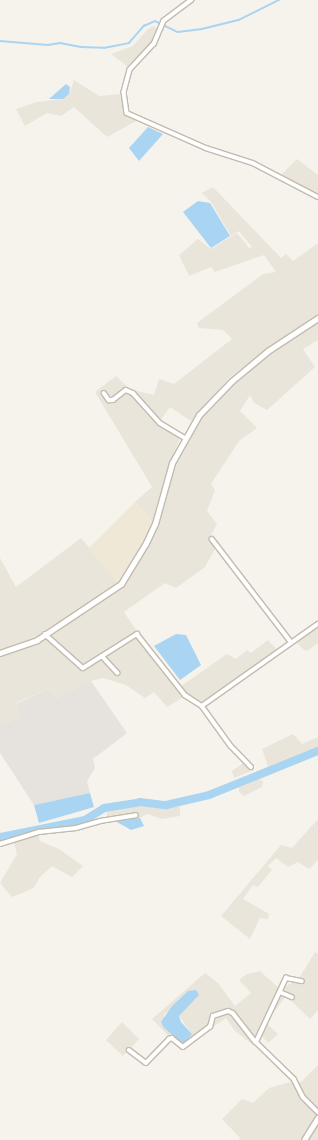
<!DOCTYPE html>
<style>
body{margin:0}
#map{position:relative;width:318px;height:1140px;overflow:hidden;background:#f6f3ec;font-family:Raleway,sans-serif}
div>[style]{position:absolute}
.residential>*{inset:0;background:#eae5da}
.industrial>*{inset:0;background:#e6e2dd}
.education>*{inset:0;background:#efe8d6}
.water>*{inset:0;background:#a9d4f2}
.stream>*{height:1.5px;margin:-0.75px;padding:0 0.75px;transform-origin:0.75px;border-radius:0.75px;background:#a9d4f2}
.river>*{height:8px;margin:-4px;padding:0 4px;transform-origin:4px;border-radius:4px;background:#a9d4f2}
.roads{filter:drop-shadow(1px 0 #c2bbae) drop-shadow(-1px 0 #c2bbae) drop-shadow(0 1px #c2bbae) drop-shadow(0 -1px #c2bbae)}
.minor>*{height:3.5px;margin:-1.75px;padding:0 1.75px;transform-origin:1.75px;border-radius:1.75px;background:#fff}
.tertiary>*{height:4.5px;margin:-2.25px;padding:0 2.25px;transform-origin:2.25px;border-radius:2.25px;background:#fff}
span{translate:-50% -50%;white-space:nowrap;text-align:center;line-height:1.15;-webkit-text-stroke:3px #fff;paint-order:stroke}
</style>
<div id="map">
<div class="residential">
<i style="clip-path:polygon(154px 26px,157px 29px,152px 43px,127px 66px,111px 54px,133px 46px,148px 29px)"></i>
<i style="clip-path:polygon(74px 80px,99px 96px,122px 94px,125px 114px,138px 120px,107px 137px,74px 107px,61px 116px,47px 113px,25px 126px,16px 109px,37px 102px,62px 99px,69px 94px)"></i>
<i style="clip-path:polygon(297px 159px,318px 175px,318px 195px,279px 177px)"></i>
<i style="clip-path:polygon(213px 187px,281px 258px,286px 254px,293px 261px,318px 243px,318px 316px,267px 349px,229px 378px,191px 421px,170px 407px,160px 421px,157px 420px,180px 439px,170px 463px,153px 523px,135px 502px,152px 487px,95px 392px,116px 376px,131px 390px,125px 388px,113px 398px,109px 398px,104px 392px,102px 394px,107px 401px,113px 401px,127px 391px,133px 390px,154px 395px,159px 379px,174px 384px,232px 339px,223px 330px,199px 328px,197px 323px,263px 274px,276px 272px,264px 255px,215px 272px,211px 267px,189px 276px,179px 255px,198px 239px,211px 249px,237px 233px,249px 248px,252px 247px,239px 231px,231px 236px,211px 202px,202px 193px)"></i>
<i style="clip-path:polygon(318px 321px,318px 340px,303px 349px,315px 367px,267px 410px,254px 403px,250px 395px,240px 411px,257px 428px,239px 441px,211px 484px,215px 490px,207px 511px,217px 524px,211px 535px,219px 542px,205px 567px,176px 588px,165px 583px,124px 612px,138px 633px,101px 656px,95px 657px,84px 667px,48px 635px,122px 586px,139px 561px,157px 525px,174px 465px,194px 424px,232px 382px,269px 354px)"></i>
<i style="clip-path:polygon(81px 538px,118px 582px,74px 614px,34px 638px,0 651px,0 558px,16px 587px)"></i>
<i style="clip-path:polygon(318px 626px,318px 643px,307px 651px,304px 650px,295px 641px)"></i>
<i style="clip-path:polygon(137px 636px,185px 696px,167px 707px,154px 692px,145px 698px,126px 685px,103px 678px,91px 681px,56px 698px,49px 689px,16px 703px,20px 716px,0 727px,0 655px,46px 637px,82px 668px)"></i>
<i style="clip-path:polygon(268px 640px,277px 650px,203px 703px,186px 694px,181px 686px,227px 654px,236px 659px,247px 650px,251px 653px)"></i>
<i style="clip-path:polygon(293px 734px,302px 744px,318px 737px,318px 748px,269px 769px,262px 749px)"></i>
<i style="clip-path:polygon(245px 762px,253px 770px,234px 778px,232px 771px)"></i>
<i style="clip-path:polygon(258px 779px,263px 781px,262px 787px,244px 796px,239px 792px,239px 787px)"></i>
<i style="clip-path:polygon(138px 804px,180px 807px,180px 816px,162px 819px,147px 814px,140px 818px,108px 822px,106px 809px)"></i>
<i style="clip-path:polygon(318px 819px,318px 860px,309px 869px,298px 862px,288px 867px,276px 858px,268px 866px,272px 870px,258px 887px,253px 885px,243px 899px,269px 914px,268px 919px,260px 918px,250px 939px,221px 916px,281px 845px,292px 848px)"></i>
<i style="clip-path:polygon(38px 833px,40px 841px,59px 849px,83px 866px,72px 877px,52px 866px,40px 877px,34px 888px,12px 897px,0 883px,17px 854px,12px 836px)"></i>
<i style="clip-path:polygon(evenodd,315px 952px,318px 954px,318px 1010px,310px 1019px,286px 996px,266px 1023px,278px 1034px,268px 1043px,263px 1037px,253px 1045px,235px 1031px,226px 1018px,181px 1049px,152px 1019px,205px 973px,218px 983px,235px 1006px,251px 993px,239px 980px,247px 974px,260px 971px,280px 989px,298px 980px,315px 952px,188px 991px,197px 998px,183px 1009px,179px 1016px,192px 1034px,184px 1045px,164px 1028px,164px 1015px,188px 991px)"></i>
<i style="clip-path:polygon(122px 1022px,139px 1039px,123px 1056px,106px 1040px)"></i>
<i style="clip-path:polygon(318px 1065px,318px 1109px,303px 1096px,298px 1082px,301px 1082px)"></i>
<i style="clip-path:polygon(290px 1082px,296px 1084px,301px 1098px,318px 1114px,302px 1140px,239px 1140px,240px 1138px,222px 1119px,242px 1099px,253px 1103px,269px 1088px)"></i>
<i style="clip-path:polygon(318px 1120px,318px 1140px,306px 1140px)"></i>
</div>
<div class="industrial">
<i style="clip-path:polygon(91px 681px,127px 733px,93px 759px,95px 768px,87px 781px,90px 793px,34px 805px,0 753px,0 727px,20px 716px,16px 704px,49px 689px,56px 698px)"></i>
</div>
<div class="education">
<i style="clip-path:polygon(135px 502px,153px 523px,135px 559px,118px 582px,89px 548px)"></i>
</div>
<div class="water">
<i style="clip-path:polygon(66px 84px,70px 87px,69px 94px,63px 99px,49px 99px)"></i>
<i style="clip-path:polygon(148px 127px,163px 134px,139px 161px,129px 148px)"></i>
<i style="clip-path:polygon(198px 201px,210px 203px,230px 236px,211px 248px,183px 212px)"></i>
<i style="clip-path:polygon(176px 634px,186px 635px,201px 665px,180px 680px,154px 646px)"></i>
<i style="clip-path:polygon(90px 793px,94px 807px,39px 823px,34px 805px)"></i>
<i style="clip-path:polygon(140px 818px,144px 826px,131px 830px,115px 821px)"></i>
<i style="clip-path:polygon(196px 990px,199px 995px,179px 1016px,181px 1022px,192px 1034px,184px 1045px,164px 1028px,161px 1022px,172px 1006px,188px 991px)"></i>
</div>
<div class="stream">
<i style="left:0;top:41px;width:48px;rotate:4.8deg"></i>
<i style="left:48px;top:45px;width:12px;rotate:-9deg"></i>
<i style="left:60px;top:43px;width:21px;rotate:11deg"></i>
<i style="left:81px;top:47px;width:23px;rotate:2deg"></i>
<i style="left:104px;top:48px;width:25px;rotate:-11deg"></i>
<i style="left:129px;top:43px;width:23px;rotate:-49deg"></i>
<i style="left:144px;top:26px;width:12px;rotate:-24deg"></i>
<i style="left:155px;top:21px;width:25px;rotate:26deg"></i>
<i style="left:178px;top:32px;width:24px;rotate:-7deg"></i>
<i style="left:202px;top:29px;width:38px;rotate:-14deg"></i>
<i style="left:239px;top:20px;width:45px;rotate:-26.6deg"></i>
</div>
<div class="river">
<i style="left:0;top:837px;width:87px;rotate:-11.3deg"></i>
<i style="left:85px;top:820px;width:22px;rotate:-32deg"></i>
<i style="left:104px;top:808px;width:36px;rotate:-9deg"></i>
<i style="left:140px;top:802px;width:26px;rotate:7deg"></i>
<i style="left:166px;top:805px;width:44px;rotate:-13.1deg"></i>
<i style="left:209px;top:795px;width:118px;rotate:-22deg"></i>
</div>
<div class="roads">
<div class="minor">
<i style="left:192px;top:0;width:35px;rotate:143deg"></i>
<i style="left:164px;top:21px;width:25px;rotate:113deg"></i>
<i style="left:154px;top:44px;width:35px;rotate:133deg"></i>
<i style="left:130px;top:70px;width:23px;rotate:105deg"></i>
<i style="left:124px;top:92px;width:21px;rotate:82deg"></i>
<i style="left:127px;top:113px;width:86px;rotate:23.9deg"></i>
<i style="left:206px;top:148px;width:49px;rotate:17.7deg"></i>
<i style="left:253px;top:163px;width:73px;rotate:27.6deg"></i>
<i style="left:104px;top:393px;width:9px;rotate:54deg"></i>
<i style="left:109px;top:400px;width:4px"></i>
<i style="left:113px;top:400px;width:16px;rotate:-38deg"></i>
<i style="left:126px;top:390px;width:8px;rotate:23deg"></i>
<i style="left:133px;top:393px;width:40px;rotate:48deg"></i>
<i style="left:160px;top:423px;width:29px;rotate:31deg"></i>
<i style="left:212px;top:539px;width:130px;rotate:52.5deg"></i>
<i style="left:45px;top:634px;width:51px;rotate:41.8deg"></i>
<i style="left:83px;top:668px;width:64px;rotate:-32.2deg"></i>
<i style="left:137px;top:634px;width:78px;rotate:51.8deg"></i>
<i style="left:185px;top:695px;width:20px;rotate:33deg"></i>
<i style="left:202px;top:706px;width:142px;rotate:-35.3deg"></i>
<i style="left:102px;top:656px;width:23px;rotate:47deg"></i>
<i style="left:202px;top:706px;width:49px;rotate:54.1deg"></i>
<i style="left:231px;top:746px;width:29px;rotate:46deg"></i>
<i style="left:0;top:844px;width:41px;rotate:-17.1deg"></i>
<i style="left:39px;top:832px;width:37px;rotate:-6deg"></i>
<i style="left:76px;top:828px;width:25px;rotate:-16deg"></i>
<i style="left:100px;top:821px;width:36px;rotate:-9deg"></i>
<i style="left:280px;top:992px;width:13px;rotate:23deg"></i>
<i style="left:256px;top:1042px;width:71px;rotate:-64.9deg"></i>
<i style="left:286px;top:978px;width:16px;rotate:11deg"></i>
<i style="left:129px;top:1050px;width:21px;rotate:37deg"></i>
<i style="left:146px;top:1063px;width:33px;rotate:-46deg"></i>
<i style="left:169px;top:1039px;width:3px;rotate:-18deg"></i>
<i style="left:172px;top:1038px;width:14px;rotate:39deg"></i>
<i style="left:183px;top:1047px;width:34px;rotate:-37deg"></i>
<i style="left:210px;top:1027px;width:11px;rotate:-75deg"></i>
<i style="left:213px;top:1016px;width:16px;rotate:-18deg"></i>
<i style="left:228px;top:1011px;width:5px;rotate:22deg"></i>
<i style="left:233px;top:1013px;width:37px;rotate:52deg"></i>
<i style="left:256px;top:1042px;width:53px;rotate:44.2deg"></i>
<i style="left:294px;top:1079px;width:20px;rotate:63deg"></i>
<i style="left:303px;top:1097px;width:21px;rotate:45deg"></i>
</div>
<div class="tertiary">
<i style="left:0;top:653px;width:39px;rotate:-19deg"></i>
<i style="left:37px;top:640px;width:101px;rotate:-33.7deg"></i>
<i style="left:121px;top:584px;width:48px;rotate:-58.6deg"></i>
<i style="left:146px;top:543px;width:21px;rotate:-65deg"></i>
<i style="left:155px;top:524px;width:63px;rotate:-74.4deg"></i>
<i style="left:172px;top:463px;width:55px;rotate:-60.6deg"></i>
<i style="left:199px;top:415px;width:47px;rotate:-45.9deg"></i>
<i style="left:232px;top:381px;width:47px;rotate:-39.8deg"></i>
<i style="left:268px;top:351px;width:60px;rotate:-33.4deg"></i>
<i style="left:304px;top:1140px;width:26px;rotate:-58deg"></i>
</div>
</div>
</div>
